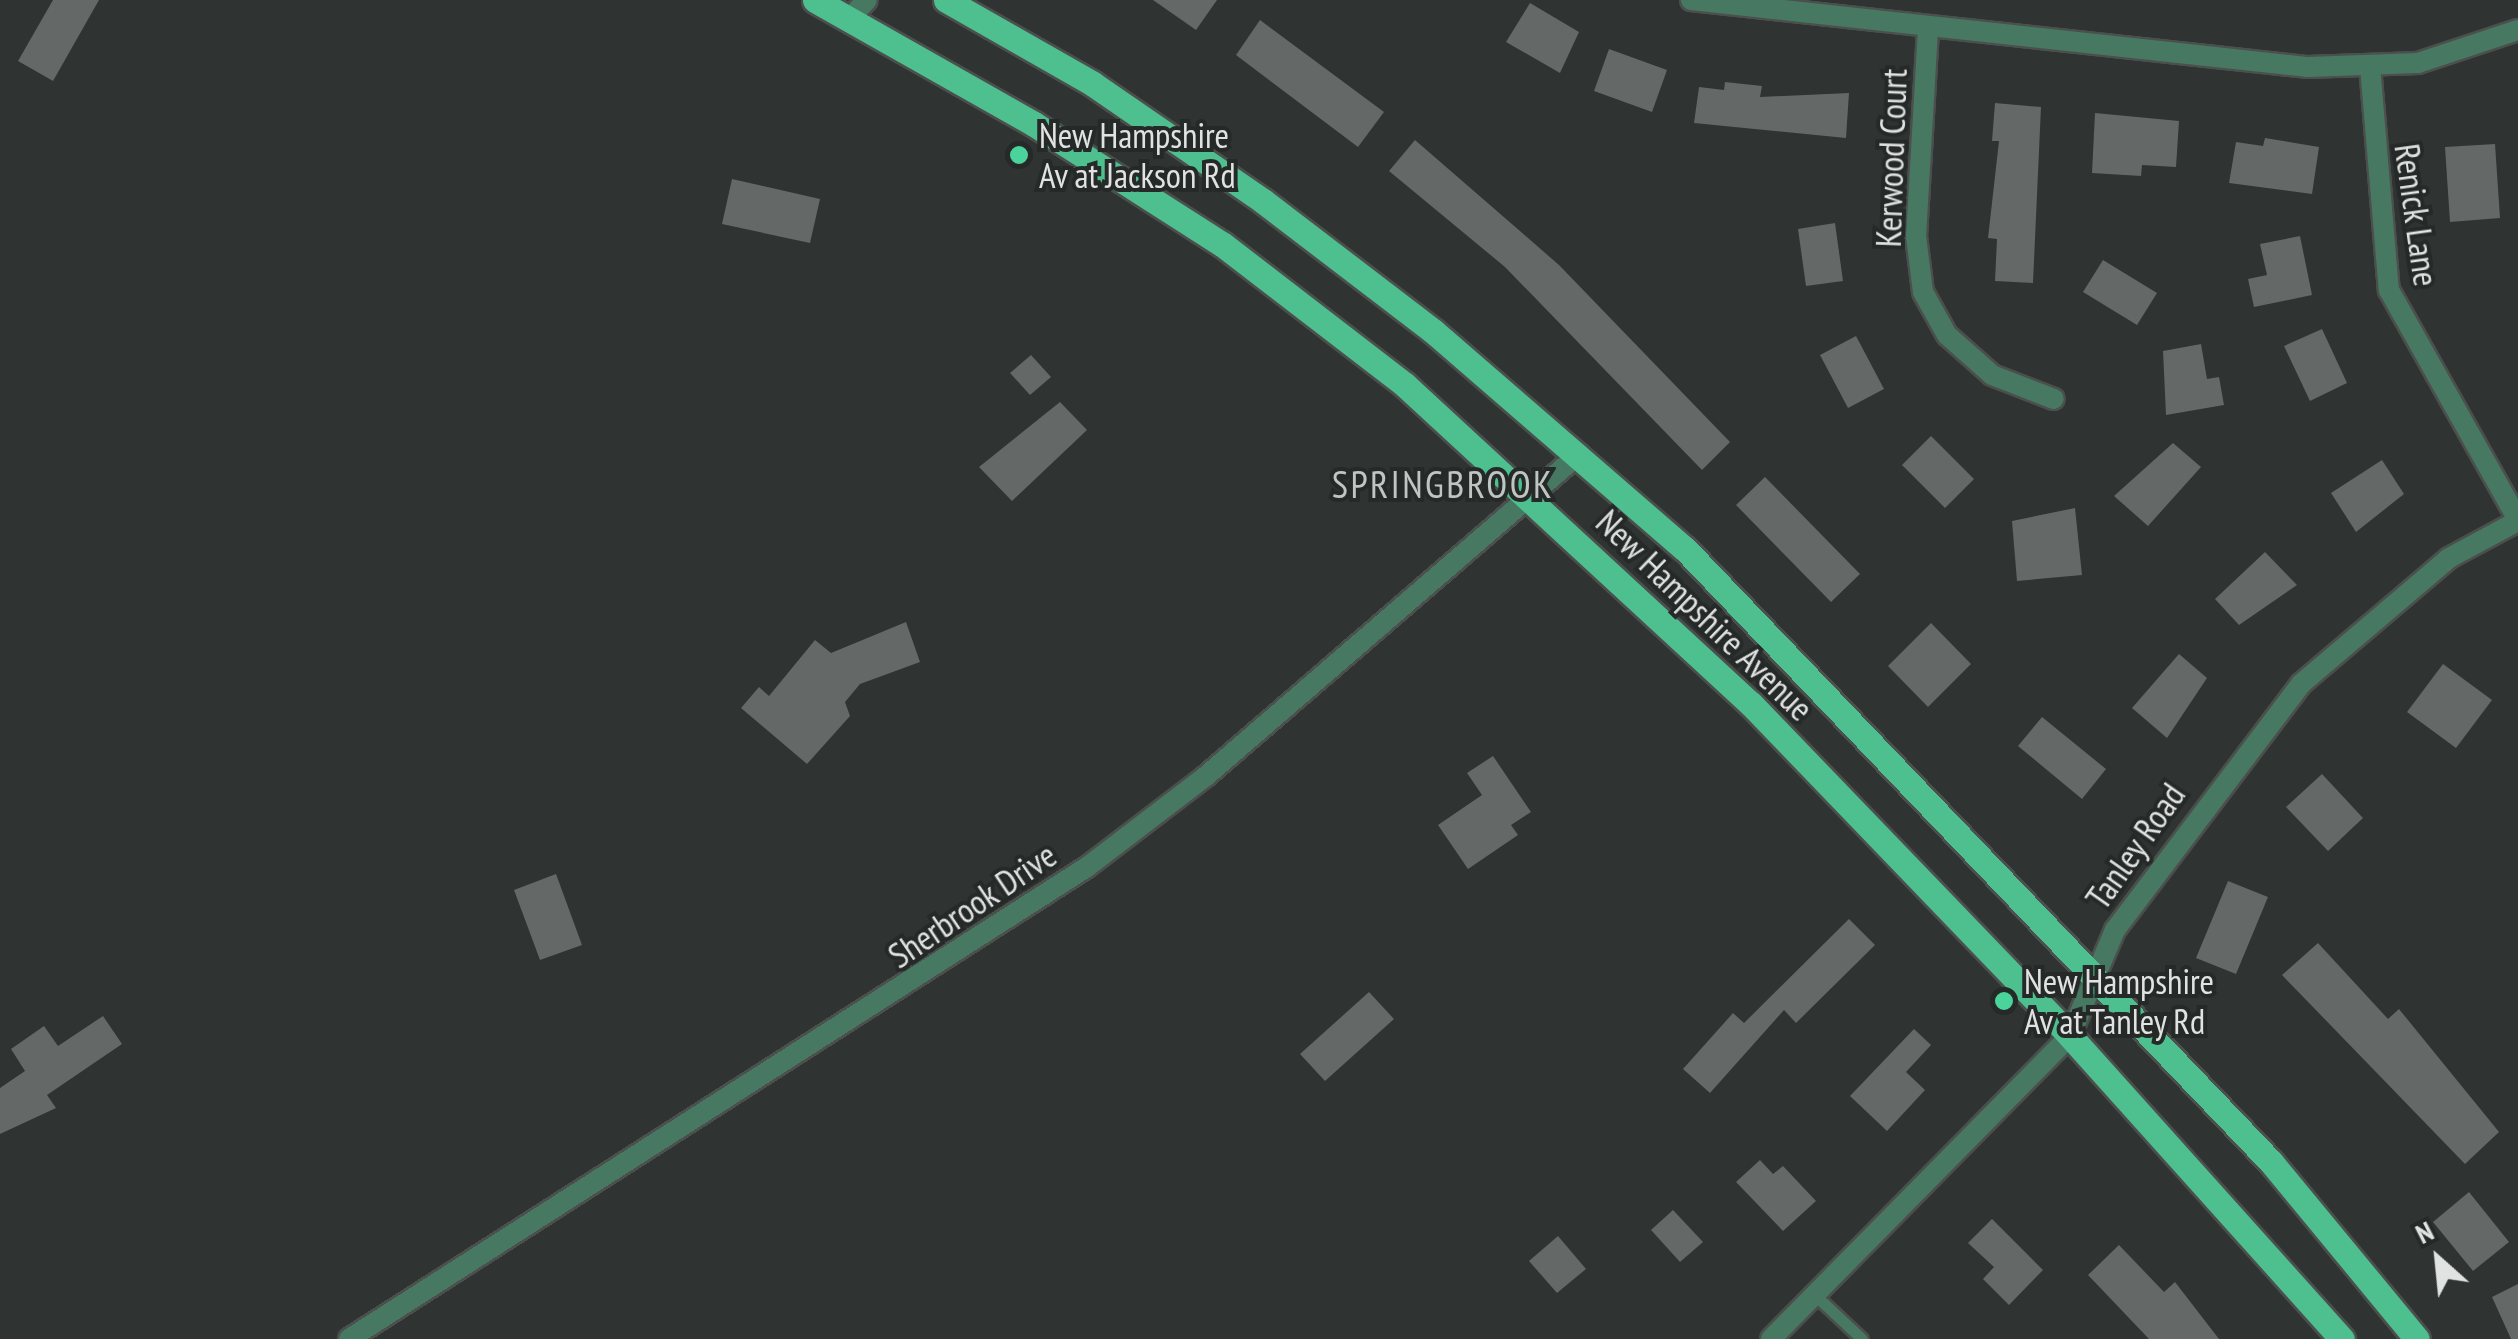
<!DOCTYPE html>
<style>
body{margin:0}
#map{position:relative;width:2518px;height:1339px;overflow:hidden;background:#2f3331;font-family:"PT Sans Narrow",sans-serif}
div>[style]{position:absolute}
.building>*{inset:0;background:#646866}
.roads{filter:drop-shadow(2px 0 #4b4f4d) drop-shadow(-2px 0 #4b4f4d) drop-shadow(0 2px #4b4f4d) drop-shadow(0 -2px #4b4f4d)}
.service>*{height:11px;margin:-5.5px;padding:0 5.5px;transform-origin:5.5px;border-radius:5.5px;background:#477962}
.minor>*{height:20px;margin:-10px;padding:0 10px;transform-origin:10px;border-radius:10px;background:#477962}
.primary>*{height:25px;margin:-12.5px;padding:0 12.5px;transform-origin:12.5px;border-radius:12.5px;background:#4ec090}
.dots>*{width:28px;height:28px;translate:-50% -50%;box-sizing:border-box;border:5px solid #252927;border-radius:50%}
span{translate:-50% -50%;white-space:nowrap;text-align:center;line-height:1.15;-webkit-text-stroke:8px #252927;paint-order:stroke}
.poi-label{font-size:35px;color:#e0e3e1}
.left{translate:0 -50%;text-align:left}
.street-label{font-size:35px;color:#e0e3e1}
.neighbourhood-label{font-size:38px;color:#bfc5c2;letter-spacing:2.5px}
.north{position:absolute;left:2388px;top:1209px;width:100px;height:100px;-webkit-text-stroke:8px #252927;paint-order:stroke;rotate:333deg;font-size:28px;font-weight:700;line-height:40px;text-align:center;color:#e0e3e1}
.north::after{content:'';display:block;margin:auto;width:35px;height:45px;background:#e0e3e1;clip-path:polygon(50% 0,100% 100%,50% 72%,0 100%)}
</style>
<div id="map">
<div class="building">
<i style="clip-path:polygon(53px 0,99px 0,53px 81px,18px 61px)"></i>
<i style="clip-path:polygon(1153px 0,1217px 0,1196px 30px)"></i>
<i style="clip-path:polygon(1530px 3px,1579px 32px,1560px 73px,1506px 42px)"></i>
<i style="clip-path:polygon(1260px 20px,1384px 112px,1358px 147px,1236px 55px)"></i>
<i style="clip-path:polygon(1609px 49px,1667px 70px,1652px 112px,1594px 91px)"></i>
<i style="clip-path:polygon(1725px 82px,1762px 86px,1760px 97px,1849px 93px,1846px 138px,1694px 123px,1699px 87px,1724px 90px)"></i>
<i style="clip-path:polygon(1995px 103px,2041px 107px,2033px 283px,1995px 281px,1997px 239px,1988px 238px,1999px 141px,1992px 141px)"></i>
<i style="clip-path:polygon(2095px 113px,2179px 121px,2176px 167px,2142px 165px,2141px 176px,2092px 173px)"></i>
<i style="clip-path:polygon(2265px 138px,2319px 147px,2312px 194px,2229px 183px,2236px 142px,2263px 146px)"></i>
<i style="clip-path:polygon(1415px 140px,1559px 265px,1730px 442px,1702px 470px,1505px 267px,1389px 171px)"></i>
<i style="clip-path:polygon(2495px 144px,2500px 218px,2450px 222px,2445px 147px)"></i>
<i style="clip-path:polygon(732px 179px,820px 199px,810px 243px,722px 224px)"></i>
<i style="clip-path:polygon(1835px 223px,1843px 281px,1806px 286px,1798px 229px)"></i>
<i style="clip-path:polygon(2300px 236px,2312px 295px,2254px 307px,2248px 279px,2267px 275px,2260px 244px)"></i>
<i style="clip-path:polygon(2103px 260px,2157px 293px,2137px 325px,2083px 292px)"></i>
<i style="clip-path:polygon(2322px 329px,2347px 383px,2310px 401px,2284px 346px)"></i>
<i style="clip-path:polygon(1856px 336px,1884px 389px,1848px 408px,1820px 355px)"></i>
<i style="clip-path:polygon(2201px 344px,2207px 379px,2219px 377px,2224px 405px,2166px 415px,2163px 351px)"></i>
<i style="clip-path:polygon(1031px 355px,1051px 377px,1030px 395px,1010px 373px)"></i>
<i style="clip-path:polygon(1060px 402px,1087px 430px,1012px 501px,979px 467px)"></i>
<i style="clip-path:polygon(1931px 436px,1974px 479px,1945px 508px,1902px 465px)"></i>
<i style="clip-path:polygon(2173px 443px,2201px 467px,2148px 526px,2114px 496px)"></i>
<i style="clip-path:polygon(2382px 460px,2404px 494px,2356px 532px,2331px 493px)"></i>
<i style="clip-path:polygon(1765px 477px,1860px 574px,1831px 602px,1736px 505px)"></i>
<i style="clip-path:polygon(2075px 508px,2082px 575px,2017px 581px,2012px 521px)"></i>
<i style="clip-path:polygon(2265px 552px,2297px 585px,2239px 625px,2215px 599px)"></i>
<i style="clip-path:polygon(906px 622px,920px 662px,860px 684px,845px 702px,850px 716px,807px 764px,741px 708px,759px 687px,769px 696px,815px 640px,831px 653px)"></i>
<i style="clip-path:polygon(1931px 623px,1971px 664px,1928px 707px,1888px 666px)"></i>
<i style="clip-path:polygon(2179px 654px,2207px 678px,2167px 738px,2132px 708px)"></i>
<i style="clip-path:polygon(2443px 664px,2492px 700px,2456px 748px,2407px 712px)"></i>
<i style="clip-path:polygon(2042px 717px,2106px 769px,2082px 799px,2018px 746px)"></i>
<i style="clip-path:polygon(1493px 756px,1531px 812px,1511px 825px,1518px 835px,1468px 869px,1438px 825px,1482px 795px,1467px 773px)"></i>
<i style="clip-path:polygon(2322px 774px,2363px 818px,2328px 851px,2286px 807px)"></i>
<i style="clip-path:polygon(556px 874px,582px 945px,540px 960px,514px 890px)"></i>
<i style="clip-path:polygon(2228px 881px,2268px 897px,2236px 974px,2196px 958px)"></i>
<i style="clip-path:polygon(1849px 919px,1875px 945px,1796px 1023px,1784px 1010px,1710px 1093px,1683px 1069px,1733px 1013px,1744px 1023px)"></i>
<i style="clip-path:polygon(2318px 943px,2388px 1019px,2399px 1009px,2499px 1132px,2465px 1164px,2282px 975px)"></i>
<i style="clip-path:polygon(1369px 992px,1394px 1019px,1325px 1081px,1300px 1054px)"></i>
<i style="clip-path:polygon(103px 1016px,122px 1044px,47px 1095px,56px 1108px,0 1134px,0 1088px,25px 1071px,11px 1049px,44px 1026px,58px 1046px)"></i>
<i style="clip-path:polygon(1914px 1029px,1931px 1045px,1906px 1072px,1925px 1090px,1887px 1131px,1850px 1096px)"></i>
<i style="clip-path:polygon(1760px 1160px,1773px 1174px,1783px 1166px,1816px 1201px,1783px 1231px,1736px 1182px)"></i>
<i style="clip-path:polygon(2469px 1192px,2509px 1242px,2473px 1271px,2433px 1222px)"></i>
<i style="clip-path:polygon(1673px 1210px,1703px 1242px,1680px 1262px,1651px 1230px)"></i>
<i style="clip-path:polygon(1992px 1219px,2043px 1270px,2009px 1305px,1983px 1279px,1994px 1267px,1968px 1243px)"></i>
<i style="clip-path:polygon(1558px 1236px,1586px 1269px,1557px 1293px,1529px 1261px)"></i>
<i style="clip-path:polygon(2119px 1245px,2164px 1292px,2175px 1282px,2219px 1339px,2149px 1339px,2088px 1275px)"></i>
<i style="clip-path:polygon(2518px 1284px,2518px 1339px,2511px 1339px,2492px 1297px)"></i>
</div>
<div class="roads">
<div class="service">
<i style="left:1815px;top:1295px;width:64px;rotate:43.1deg"></i>
</div>
<div class="minor">
<i style="left:1691px;top:0;width:621px;rotate:6.2deg"></i>
<i style="left:2308px;top:67px;width:110px;rotate:-2.1deg"></i>
<i style="left:2418px;top:63px;width:105px;rotate:-18.3deg"></i>
<i style="left:851px;top:17px;width:23px;rotate:-47deg"></i>
<i style="left:1928px;top:29px;width:207px;rotate:93.3deg"></i>
<i style="left:1916px;top:236px;width:56px;rotate:82.9deg"></i>
<i style="left:1923px;top:292px;width:49px;rotate:60.8deg"></i>
<i style="left:1947px;top:335px;width:60px;rotate:41.6deg"></i>
<i style="left:1992px;top:375px;width:66px;rotate:21.2deg"></i>
<i style="left:2370px;top:66px;width:225px;rotate:85.2deg"></i>
<i style="left:2389px;top:290px;width:264px;rotate:60.7deg"></i>
<i style="left:349px;top:1339px;width:876px;rotate:-32.6deg"></i>
<i style="left:1087px;top:867px;width:150px;rotate:-37.4deg"></i>
<i style="left:1206px;top:776px;width:493px;rotate:-40.8deg"></i>
<i style="left:1771px;top:1339px;width:426px;rotate:-45.4deg"></i>
<i style="left:2070px;top:1036px;width:115px;rotate:-67deg"></i>
<i style="left:2115px;top:930px;width:308px;rotate:-52.9deg"></i>
<i style="left:2301px;top:684px;width:194px;rotate:-40.4deg"></i>
<i style="left:2449px;top:558px;width:78px;rotate:-28.2deg"></i>
</div>
<div class="primary">
<i style="left:815px;top:0;width:252px;rotate:29.5deg"></i>
<i style="left:1034px;top:124px;width:223px;rotate:32.6deg"></i>
<i style="left:1222px;top:244px;width:231px;rotate:37.6deg"></i>
<i style="left:1405px;top:385px;width:471px;rotate:42.7deg"></i>
<i style="left:1751px;top:704px;width:460px;rotate:46.1deg"></i>
<i style="left:2070px;top:1036px;width:407px;rotate:48.1deg"></i>
<i style="left:946px;top:0;width:169px;rotate:29.7deg"></i>
<i style="left:1093px;top:84px;width:206px;rotate:34.5deg"></i>
<i style="left:1263px;top:201px;width:214px;rotate:37.4deg"></i>
<i style="left:1433px;top:331px;width:333px;rotate:40.9deg"></i>
<i style="left:1685px;top:549px;width:848px;rotate:46.29deg"></i>
<i style="left:2271px;top:1162px;width:229px;rotate:50.5deg"></i>
</div>
</div>
<div class="dots">
<i style="left:1019px;top:155px;background:#4ad49c"></i>
<i style="left:2004px;top:1001px;background:#4ad49c"></i>
</div>
<div class="poi-label">
<span class="left" style="left:1039px;top:155px">New Hampshire<br>Av at Jackson Rd</span>
<span class="left" style="left:2024px;top:1001px">New Hampshire<br>Av at Tanley Rd</span>
</div>
<div class="street-label">
<span style="left:1891px;top:158px;rotate:-88deg">Kerwood Court</span>
<span style="left:2417px;top:215px;rotate:82deg">Renick Lane</span>
<span style="left:1705px;top:615px;rotate:44deg">New Hampshire Avenue</span>
<span style="left:2135px;top:846px;rotate:-55deg">Tanley Road</span>
<span style="left:972px;top:905px;rotate:-34deg">Sherbrook Drive</span>
</div>
<div class="neighbourhood-label">
<span style="left:1443px;top:484px">SPRINGBROOK</span>
</div>
<div class="north">N</div>
</div>
